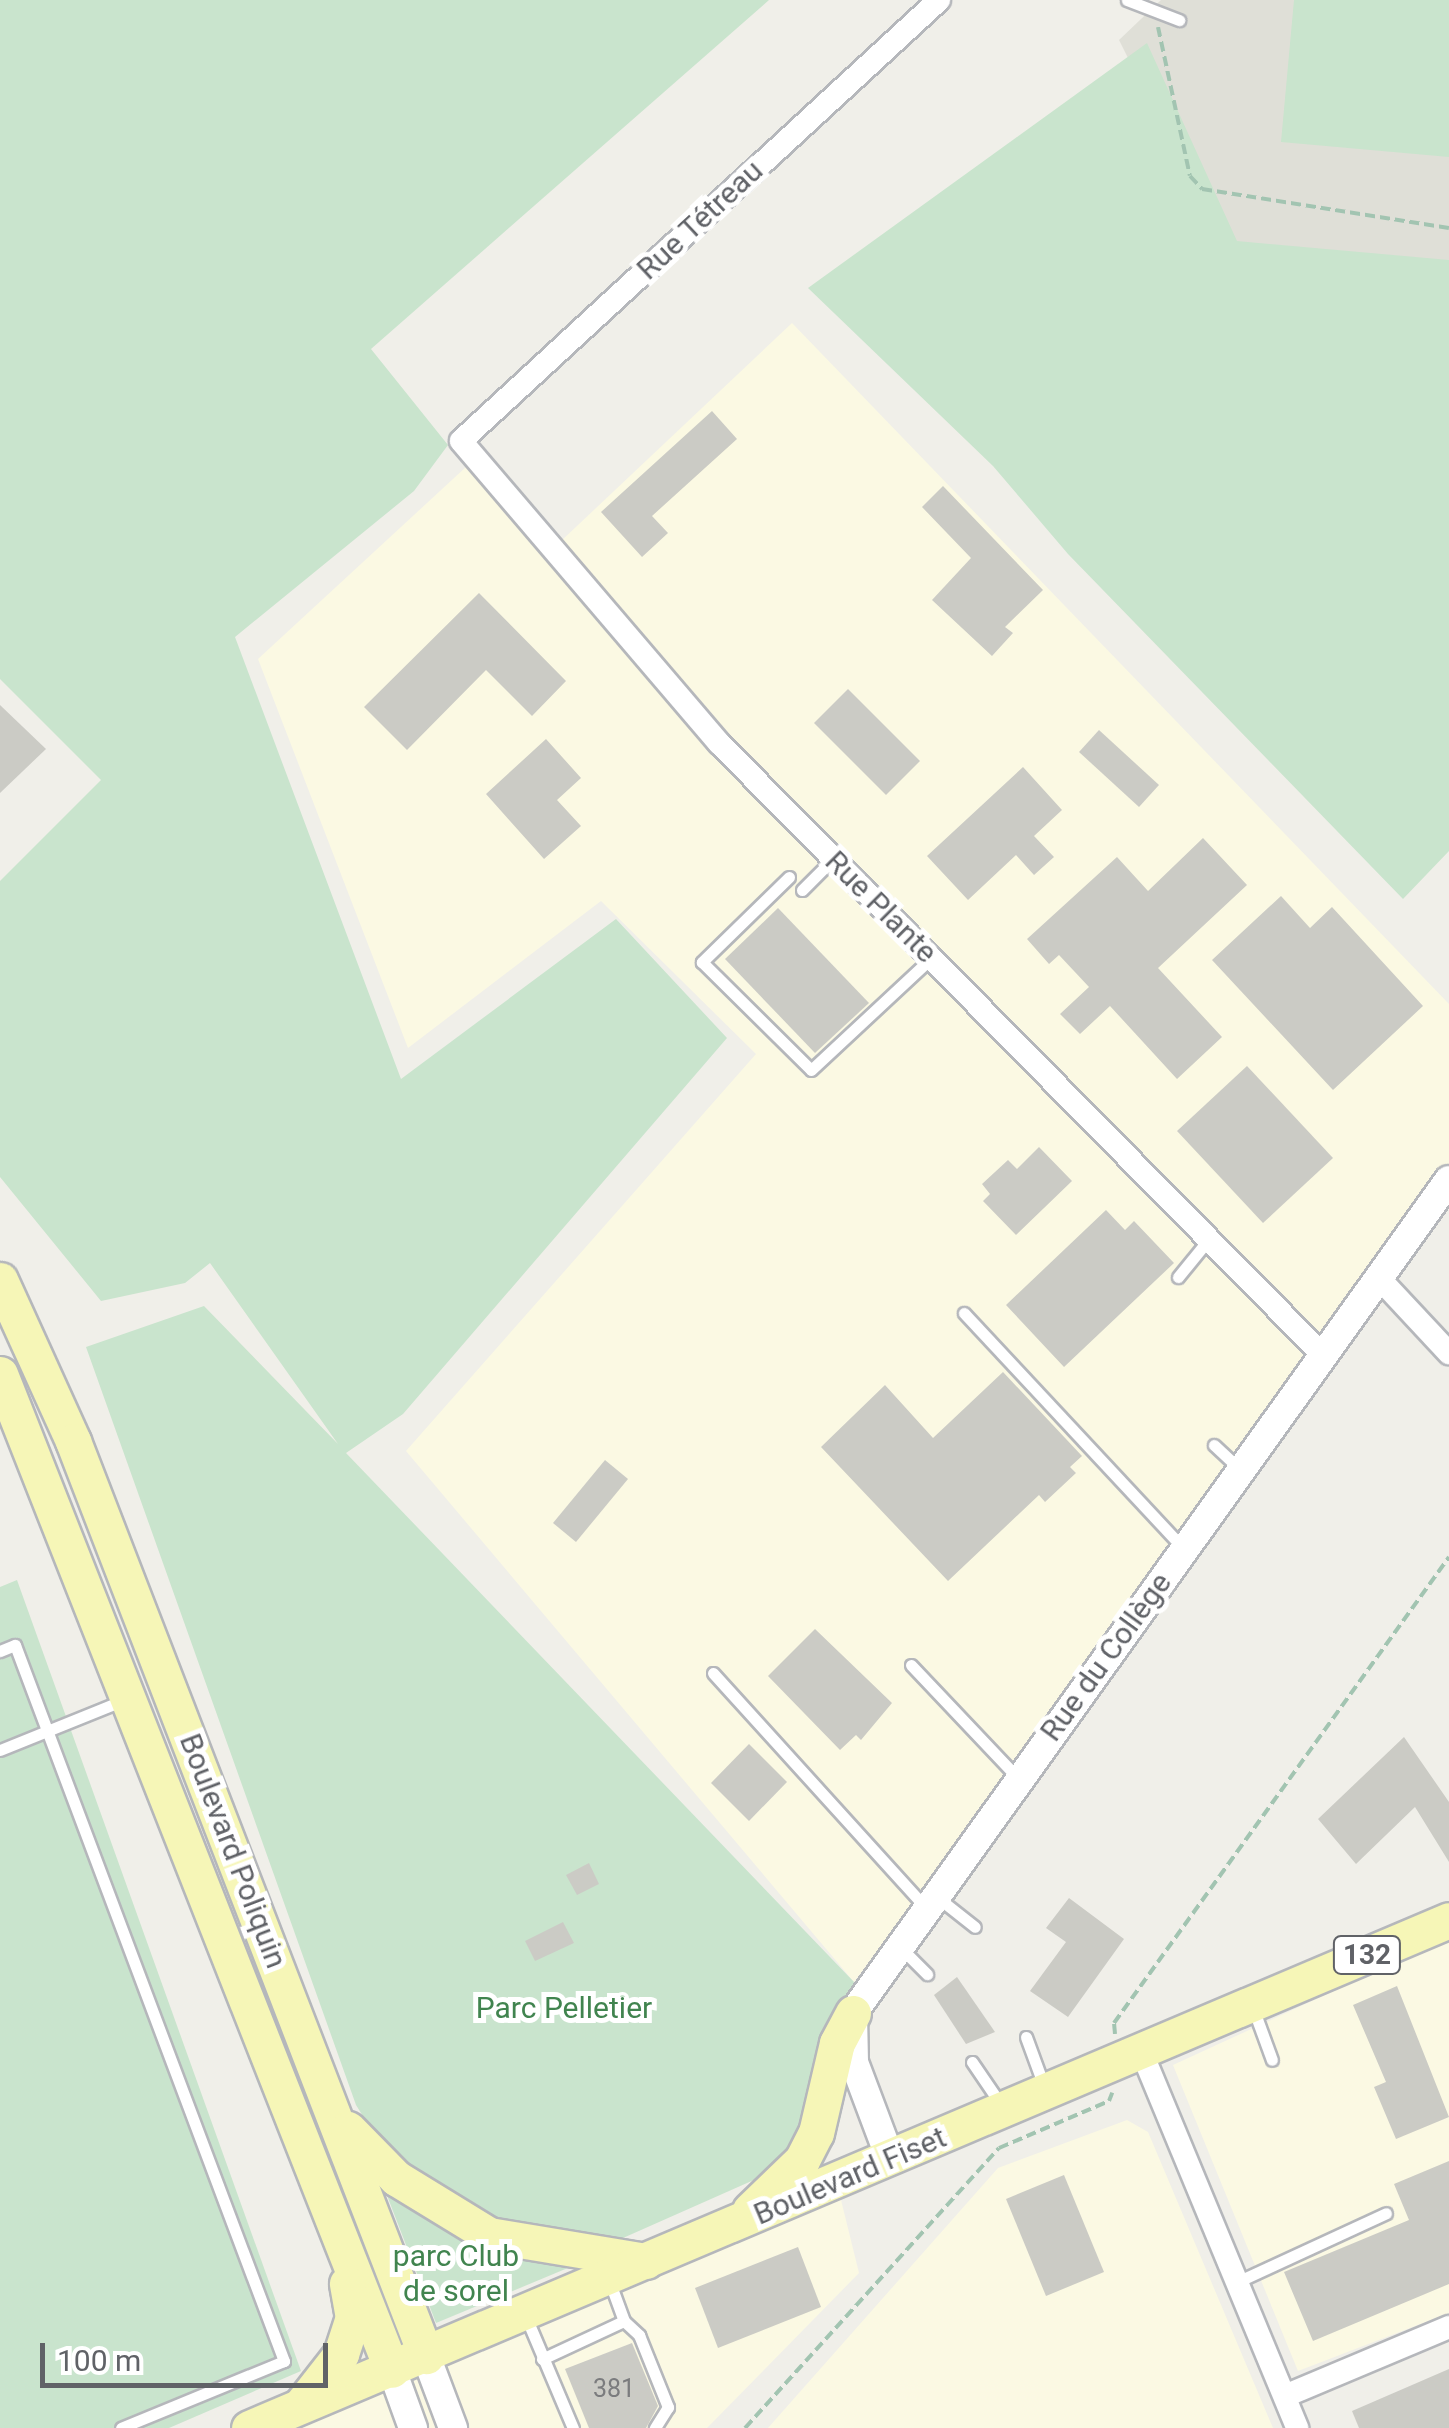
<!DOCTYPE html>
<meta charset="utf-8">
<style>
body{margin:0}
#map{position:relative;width:1449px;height:2428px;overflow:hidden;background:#f0efe9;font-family:Roboto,sans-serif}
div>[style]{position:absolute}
.commercial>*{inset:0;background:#fbf9e3}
.education>*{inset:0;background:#dfdfd7}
.green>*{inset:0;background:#c9e4cd}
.building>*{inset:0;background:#cbcbc5}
.path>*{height:4px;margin-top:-2px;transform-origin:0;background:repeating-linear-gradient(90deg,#a2c4b1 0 10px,transparent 0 15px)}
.roads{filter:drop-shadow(2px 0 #b5b7bb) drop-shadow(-2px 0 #b5b7bb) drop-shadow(0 2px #b5b7bb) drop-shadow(0 -2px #b5b7bb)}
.service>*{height:11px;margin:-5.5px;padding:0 5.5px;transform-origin:5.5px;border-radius:5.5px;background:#fff}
.minor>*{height:22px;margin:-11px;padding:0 11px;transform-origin:11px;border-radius:11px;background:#fff}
.tertiary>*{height:28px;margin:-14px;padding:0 14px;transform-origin:14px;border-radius:14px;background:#fff}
.primary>*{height:35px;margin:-17.5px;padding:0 17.5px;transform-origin:17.5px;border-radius:17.5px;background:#f6f6b7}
span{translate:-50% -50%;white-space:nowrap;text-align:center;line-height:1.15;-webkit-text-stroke:10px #fff;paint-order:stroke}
.number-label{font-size:25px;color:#7b7c7e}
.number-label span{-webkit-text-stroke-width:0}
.shield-label span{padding:2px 8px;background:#fff;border:2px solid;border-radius:8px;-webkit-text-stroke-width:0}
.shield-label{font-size:28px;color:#606267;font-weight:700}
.street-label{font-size:30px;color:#606267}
.park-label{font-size:30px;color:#41844f}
.scale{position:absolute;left:40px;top:2343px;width:288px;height:45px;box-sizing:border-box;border:5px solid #606267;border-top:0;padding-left:12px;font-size:30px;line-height:35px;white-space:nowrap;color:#606267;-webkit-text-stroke:8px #fff;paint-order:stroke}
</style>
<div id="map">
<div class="commercial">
<i style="clip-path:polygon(792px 323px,1449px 1004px,1449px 1176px,854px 1982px,406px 1451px,756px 1054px,601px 901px,408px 1048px,258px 659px,479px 455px,560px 542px)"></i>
<i style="clip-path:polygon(1449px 1938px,1449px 2313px,1298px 2371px,1173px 2065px)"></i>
<i style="clip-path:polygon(1127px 2120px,1148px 2132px,1273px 2428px,768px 2428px,998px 2168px)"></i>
<i style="clip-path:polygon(839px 2192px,859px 2273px,707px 2428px,285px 2428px)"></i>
</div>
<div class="education">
<i style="clip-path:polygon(1161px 0,1449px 0,1449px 274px,1226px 254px,1119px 40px)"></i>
</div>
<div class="green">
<i style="clip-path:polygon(0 0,769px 0,371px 349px,448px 445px,414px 491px,235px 637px,401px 1079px,616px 919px,727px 1038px,403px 1414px,346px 1453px,854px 1982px,790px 2164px,623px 2238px,555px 2246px,489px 2230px,389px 2158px,356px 2105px,86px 1347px,204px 1306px,338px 1444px,210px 1263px,185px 1283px,101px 1301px,0 1177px,0 881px,101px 780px,0 679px)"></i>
<i style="clip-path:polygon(1294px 0,1449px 0,1449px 157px,1281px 142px)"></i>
<i style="clip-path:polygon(1147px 43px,1237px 241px,1449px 260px,1449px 851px,1403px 899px,1068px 554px,993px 466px,808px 288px)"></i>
<i style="clip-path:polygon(17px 1580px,301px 2371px,169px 2428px,0 2428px,0 1587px)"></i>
<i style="clip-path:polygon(378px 2172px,587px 2260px,436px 2323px)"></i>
</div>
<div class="building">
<i style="clip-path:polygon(712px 411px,737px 439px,652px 516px,668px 533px,642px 557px,601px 512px)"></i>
<i style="clip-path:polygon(943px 486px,1043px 590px,1005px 627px,1013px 633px,992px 656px,932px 600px,971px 558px,922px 507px)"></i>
<i style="clip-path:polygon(479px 593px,566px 681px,532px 716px,486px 670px,407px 750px,364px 707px)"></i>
<i style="clip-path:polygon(848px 689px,920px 761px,886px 795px,814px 723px)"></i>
<i style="clip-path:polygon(0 705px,46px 749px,0 793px)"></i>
<i style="clip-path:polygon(1099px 730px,1159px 785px,1139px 807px,1079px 752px)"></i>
<i style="clip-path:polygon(546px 739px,581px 778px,557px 800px,581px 826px,544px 859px,486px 794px)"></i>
<i style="clip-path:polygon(1023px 767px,1062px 810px,1034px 836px,1054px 857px,1034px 875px,1016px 855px,968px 900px,927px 856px)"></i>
<i style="clip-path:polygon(1203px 838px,1247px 885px,1158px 968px,1222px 1037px,1177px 1079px,1110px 1006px,1080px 1034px,1060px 1014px,1089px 987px,1059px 955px,1049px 964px,1027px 939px,1117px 857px,1148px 891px)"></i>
<i style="clip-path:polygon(1281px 896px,1310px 928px,1332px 907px,1423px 1006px,1333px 1090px,1212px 960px)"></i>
<i style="clip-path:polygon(778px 908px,869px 1003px,815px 1053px,725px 959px)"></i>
<i style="clip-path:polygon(1247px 1066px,1333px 1158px,1263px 1223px,1177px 1131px)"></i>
<i style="clip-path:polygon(1039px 1147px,1072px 1181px,1016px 1235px,983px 1201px,990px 1194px,982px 1184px,1008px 1160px,1017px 1169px)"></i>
<i style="clip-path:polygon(1106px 1210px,1125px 1230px,1134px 1221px,1174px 1263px,1064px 1367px,1006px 1305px)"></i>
<i style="clip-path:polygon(1003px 1372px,1082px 1456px,1070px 1467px,1076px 1473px,1045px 1502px,1039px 1495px,948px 1581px,821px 1447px,885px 1385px,933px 1438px)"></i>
<i style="clip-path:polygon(605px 1460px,628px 1479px,576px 1542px,553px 1523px)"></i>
<i style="clip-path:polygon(815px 1629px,892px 1703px,861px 1740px,856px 1735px,840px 1750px,768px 1676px)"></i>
<i style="clip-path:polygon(1404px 1737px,1449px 1802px,1449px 1862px,1415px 1807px,1356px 1864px,1318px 1819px)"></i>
<i style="clip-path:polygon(749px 1744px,787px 1782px,749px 1821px,711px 1783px)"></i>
<i style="clip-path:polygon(589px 1863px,599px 1884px,577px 1895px,566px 1875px)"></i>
<i style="clip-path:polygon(1069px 1898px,1124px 1939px,1068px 2017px,1030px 1991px,1066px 1942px,1046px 1928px)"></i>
<i style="clip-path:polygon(563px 1922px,574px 1943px,535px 1961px,525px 1941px)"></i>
<i style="clip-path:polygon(957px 1977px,995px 2032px,966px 2044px,934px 1995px)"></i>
<i style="clip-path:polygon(1397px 1986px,1449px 2117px,1396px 2139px,1374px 2087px,1386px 2082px,1353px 2005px)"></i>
<i style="clip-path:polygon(1449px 2161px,1449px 2284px,1313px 2341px,1284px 2272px,1409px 2220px,1394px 2184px)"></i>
<i style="clip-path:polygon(1064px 2175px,1104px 2272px,1046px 2296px,1006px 2199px)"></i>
<i style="clip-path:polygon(798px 2247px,821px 2307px,718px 2348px,695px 2288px)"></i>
<i style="clip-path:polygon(632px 2343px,658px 2406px,646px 2428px,589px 2428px,565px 2369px)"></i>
<i style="clip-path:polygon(1449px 2369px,1449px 2428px,1359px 2428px,1352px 2411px)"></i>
</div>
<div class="path">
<i style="left:1158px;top:27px;width:152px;rotate:77.9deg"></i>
<i style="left:1190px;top:176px;width:18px;rotate:47deg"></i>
<i style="left:1202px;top:189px;width:250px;rotate:9deg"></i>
<i style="left:1115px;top:2034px;width:11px;rotate:-95deg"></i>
<i style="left:1114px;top:2023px;width:574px;rotate:-54.29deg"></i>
<i style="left:745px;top:2428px;width:378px;rotate:-47.8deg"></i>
<i style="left:999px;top:2148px;width:120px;rotate:-23.1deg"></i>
<i style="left:1109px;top:2101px;width:9px;rotate:-69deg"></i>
</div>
<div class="roads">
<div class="service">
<i style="left:1127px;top:0;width:56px;rotate:21deg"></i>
<i style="left:789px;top:877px;width:122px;rotate:135.7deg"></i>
<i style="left:702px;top:962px;width:153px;rotate:44.7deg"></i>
<i style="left:811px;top:1070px;width:164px;rotate:-43deg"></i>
<i style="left:802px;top:890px;width:44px;rotate:-45deg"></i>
<i style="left:1178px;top:1277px;width:49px;rotate:-50.8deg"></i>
<i style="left:964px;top:1313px;width:323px;rotate:47deg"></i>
<i style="left:1214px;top:1445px;width:37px;rotate:43deg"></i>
<i style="left:0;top:1651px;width:16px;rotate:-22deg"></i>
<i style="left:15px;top:1645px;width:765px;rotate:69.41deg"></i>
<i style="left:284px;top:2361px;width:176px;rotate:157.7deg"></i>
<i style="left:911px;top:1665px;width:156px;rotate:46.6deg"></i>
<i style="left:713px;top:1673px;width:316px;rotate:47.8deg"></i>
<i style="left:0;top:1750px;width:136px;rotate:-22deg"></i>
<i style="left:937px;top:1897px;width:48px;rotate:38.3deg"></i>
<i style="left:901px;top:1948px;width:37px;rotate:45deg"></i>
<i style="left:1253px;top:2008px;width:55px;rotate:69.9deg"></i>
<i style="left:1026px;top:2037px;width:55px;rotate:69.9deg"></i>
<i style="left:972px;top:2062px;width:53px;rotate:55.7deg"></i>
<i style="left:1237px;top:2282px;width:164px;rotate:-24.8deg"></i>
<i style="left:526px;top:2317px;width:121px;rotate:67.1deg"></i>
<i style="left:624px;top:2321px;width:21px;rotate:43deg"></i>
<i style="left:639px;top:2335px;width:78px;rotate:68.1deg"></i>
<i style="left:668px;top:2407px;width:25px;rotate:122deg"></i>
<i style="left:542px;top:2359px;width:90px;rotate:-24.9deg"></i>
<i style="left:624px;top:2321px;width:44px;rotate:-110.1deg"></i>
</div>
<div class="minor">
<i style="left:939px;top:0;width:650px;rotate:137.31deg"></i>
<i style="left:461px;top:441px;width:397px;rotate:49.5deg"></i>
<i style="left:719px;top:743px;width:860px;rotate:45.38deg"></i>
<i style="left:1379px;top:1278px;width:103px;rotate:47deg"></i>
<i style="left:1142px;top:2053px;width:406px;rotate:67.5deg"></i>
<i style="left:1285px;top:2396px;width:178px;rotate:-22.8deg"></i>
</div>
<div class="tertiary">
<i style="left:890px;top:2158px;width:103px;rotate:-110.6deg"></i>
<i style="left:854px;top:2062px;width:49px;rotate:-91.2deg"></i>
<i style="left:853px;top:2013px;width:1024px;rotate:-54.42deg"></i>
<i style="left:426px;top:2356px;width:77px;rotate:69.4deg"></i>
<i style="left:392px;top:2370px;width:62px;rotate:70.1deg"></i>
</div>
<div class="primary">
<i style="left:0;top:1280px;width:177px;rotate:65.6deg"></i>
<i style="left:73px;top:1441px;width:981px;rotate:68.9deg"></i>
<i style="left:0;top:1374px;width:1070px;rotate:68.52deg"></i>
<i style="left:348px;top:2129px;width:69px;rotate:45.6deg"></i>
<i style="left:396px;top:2178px;width:109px;rotate:31.5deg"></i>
<i style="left:489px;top:2235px;width:159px;rotate:9.4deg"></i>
<i style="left:750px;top:2210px;width:72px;rotate:-43.9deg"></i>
<i style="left:802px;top:2160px;width:30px;rotate:-63deg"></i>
<i style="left:816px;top:2133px;width:92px;rotate:-76.9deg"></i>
<i style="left:837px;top:2043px;width:34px;rotate:-62deg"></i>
<i style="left:301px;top:2405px;width:65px;rotate:-51.9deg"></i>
<i style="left:341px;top:2354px;width:38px;rotate:-72deg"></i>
<i style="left:353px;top:2318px;width:35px;rotate:-100deg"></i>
<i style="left:249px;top:2428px;width:1303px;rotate:-22.94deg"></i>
</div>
</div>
<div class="number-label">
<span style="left:614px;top:2389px">381</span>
</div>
<div class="shield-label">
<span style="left:1367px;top:1955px">132</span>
</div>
<div class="street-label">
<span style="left:700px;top:220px;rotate:-43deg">Rue Tétreau</span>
<span style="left:881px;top:907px;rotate:45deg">Rue Plante</span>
<span style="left:1106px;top:1657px;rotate:-54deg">Rue du Collège</span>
<span style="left:233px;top:1851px;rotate:69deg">Boulevard Poliquin</span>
<span style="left:850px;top:2176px;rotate:-23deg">Boulevard Fiset</span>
</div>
<div class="park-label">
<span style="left:564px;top:2008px">Parc Pelletier</span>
<span style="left:456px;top:2273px">parc Club<br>de sorel</span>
</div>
<div class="scale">100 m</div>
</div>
